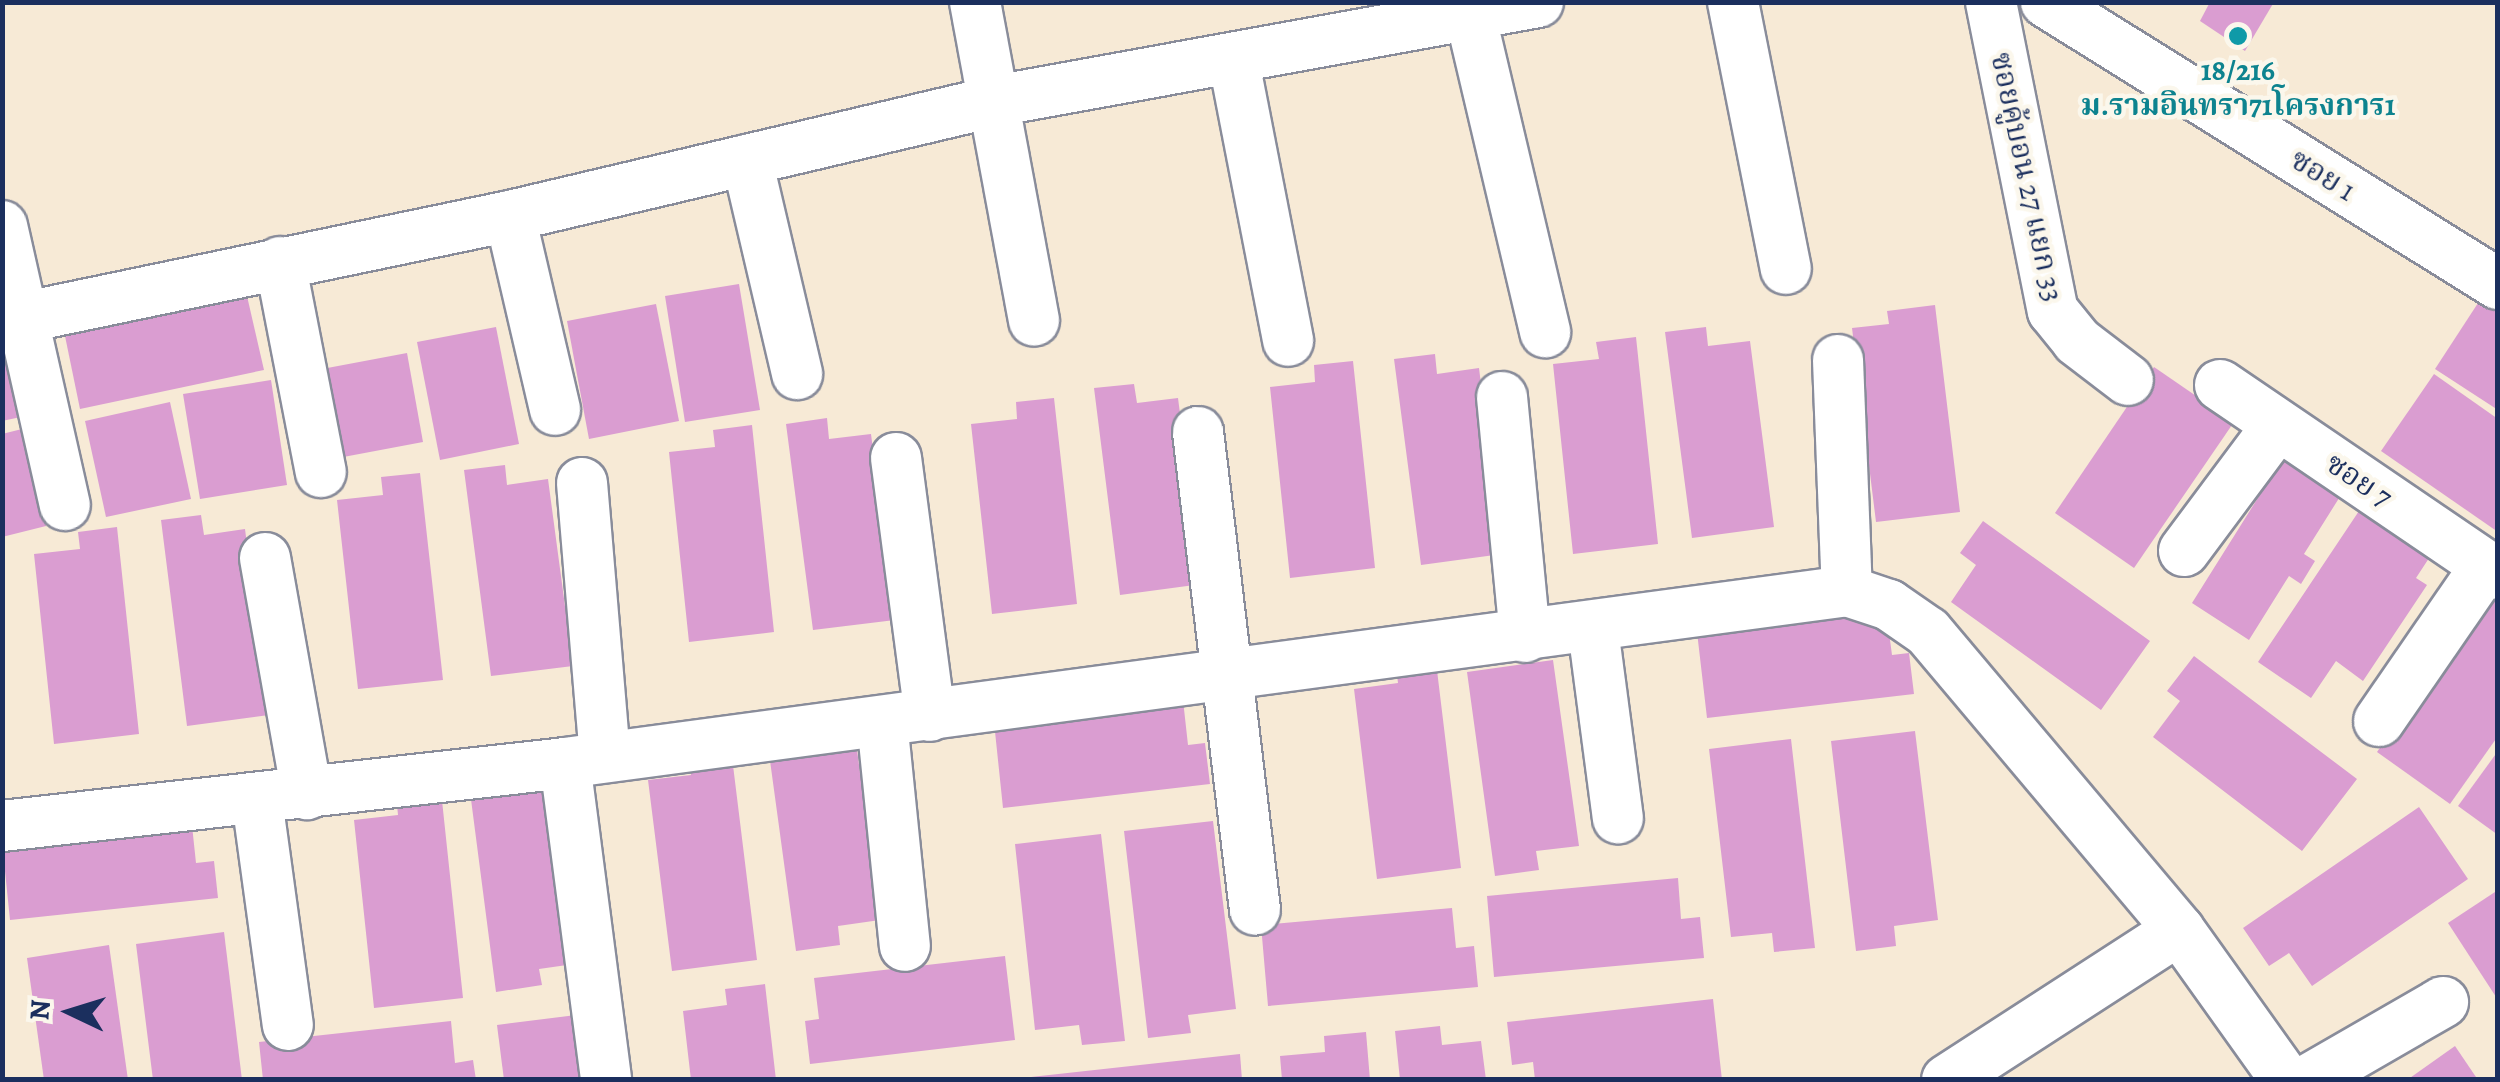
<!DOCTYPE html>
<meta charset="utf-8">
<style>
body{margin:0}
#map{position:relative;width:2500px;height:1082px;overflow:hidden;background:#f7ead6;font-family:Alegreya,"Noto Serif Thai",serif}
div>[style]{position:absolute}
.building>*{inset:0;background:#da9dd1}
.roads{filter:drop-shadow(2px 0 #898c9a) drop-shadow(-2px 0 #898c9a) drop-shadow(0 2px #898c9a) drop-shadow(0 -2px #898c9a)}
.minor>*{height:50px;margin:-25px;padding:0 25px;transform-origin:25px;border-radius:25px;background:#fff}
.dots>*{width:28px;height:28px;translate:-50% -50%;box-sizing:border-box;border:5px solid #fbf7ec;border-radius:50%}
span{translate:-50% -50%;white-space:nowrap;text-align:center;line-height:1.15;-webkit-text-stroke:9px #fbf7ec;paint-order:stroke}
.culture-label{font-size:30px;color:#0d838f;font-weight:700}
.street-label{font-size:30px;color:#1b2f5e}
.frame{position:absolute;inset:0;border:5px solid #1b2f5e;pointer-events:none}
.north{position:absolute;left:20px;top:962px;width:100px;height:100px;-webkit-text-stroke:8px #fbf7ec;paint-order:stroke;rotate:274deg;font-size:28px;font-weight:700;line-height:40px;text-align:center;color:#1b2f5e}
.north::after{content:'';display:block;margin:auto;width:35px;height:45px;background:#1b2f5e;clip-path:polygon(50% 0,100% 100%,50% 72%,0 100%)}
</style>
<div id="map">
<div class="building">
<i style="clip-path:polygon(2210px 2px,2274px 2px,2245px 51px,2200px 21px)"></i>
<i style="clip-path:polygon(739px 284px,760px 410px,685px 422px,665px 296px)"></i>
<i style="clip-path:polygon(247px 296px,264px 370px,80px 409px,65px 336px)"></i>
<i style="clip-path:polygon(2480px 300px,2498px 312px,2498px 410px,2435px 369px)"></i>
<i style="clip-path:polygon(656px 304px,679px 421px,589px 439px,567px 321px)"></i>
<i style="clip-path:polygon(1935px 305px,1960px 512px,1876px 522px,1852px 328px,1889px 324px,1887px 311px)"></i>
<i style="clip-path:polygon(496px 327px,519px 444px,440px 460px,417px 342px)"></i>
<i style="clip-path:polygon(1706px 327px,1708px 346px,1750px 341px,1774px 527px,1692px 538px,1665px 332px)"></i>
<i style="clip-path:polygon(1636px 337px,1658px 544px,1573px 554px,1553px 364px,1599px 359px,1596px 342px)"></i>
<i style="clip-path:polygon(2px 339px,35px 414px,2px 421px)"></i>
<i style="clip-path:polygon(407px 353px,423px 442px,338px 458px,322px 369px)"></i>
<i style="clip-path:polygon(1435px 354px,1437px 374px,1479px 368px,1502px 554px,1421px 565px,1394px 359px)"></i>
<i style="clip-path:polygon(1353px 361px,1375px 568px,1290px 578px,1270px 387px,1315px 382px,1314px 365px)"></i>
<i style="clip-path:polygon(2154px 367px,2234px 422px,2134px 568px,2055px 513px)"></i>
<i style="clip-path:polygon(2434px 374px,2498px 419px,2498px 532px,2381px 451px)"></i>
<i style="clip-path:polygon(271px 380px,287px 485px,200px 499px,183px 394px)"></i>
<i style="clip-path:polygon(1134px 384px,1137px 403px,1178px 398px,1202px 584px,1120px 595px,1094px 388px)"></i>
<i style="clip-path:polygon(1054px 398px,1077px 604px,992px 614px,971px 424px,1017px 419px,1016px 402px)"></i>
<i style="clip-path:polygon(170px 402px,191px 499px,106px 517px,85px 421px)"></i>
<i style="clip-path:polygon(827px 418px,829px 439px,871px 434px,895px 620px,813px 630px,786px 424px)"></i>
<i style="clip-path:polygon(752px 425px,774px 632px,689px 642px,669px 452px,715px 447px,713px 430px)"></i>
<i style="clip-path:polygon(22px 429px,46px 526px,2px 537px,2px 434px)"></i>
<i style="clip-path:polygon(2288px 450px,2346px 487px,2304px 554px,2315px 561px,2301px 584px,2289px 576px,2249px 640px,2192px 603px)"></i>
<i style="clip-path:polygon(505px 465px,507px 485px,548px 479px,573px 666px,491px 676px,464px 470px)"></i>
<i style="clip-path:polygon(420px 473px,443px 680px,358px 689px,337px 500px,383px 495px,381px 477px)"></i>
<i style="clip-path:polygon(2363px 505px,2433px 552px,2416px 578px,2427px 585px,2363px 681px,2336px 661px,2311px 698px,2258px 662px)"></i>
<i style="clip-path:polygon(201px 515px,204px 535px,245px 529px,269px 715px,187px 726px,161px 520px)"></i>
<i style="clip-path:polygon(1983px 521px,2150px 641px,2101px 710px,1951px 602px,1976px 565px,1960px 553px)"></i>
<i style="clip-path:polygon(117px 527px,139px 734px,54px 744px,34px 554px,80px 549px,78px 532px)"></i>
<i style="clip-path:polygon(2490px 590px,2498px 595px,2498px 736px,2450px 804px,2377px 752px)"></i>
<i style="clip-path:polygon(1886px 610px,1892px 655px,1909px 653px,1914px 694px,1707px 718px,1697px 632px)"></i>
<i style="clip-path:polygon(2194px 656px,2357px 779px,2302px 851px,2153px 737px,2180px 701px,2167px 691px)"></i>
<i style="clip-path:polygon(1553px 660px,1579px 846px,1536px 851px,1539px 870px,1495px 876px,1467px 672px)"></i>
<i style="clip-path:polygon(1436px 662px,1461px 868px,1377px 879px,1354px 689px,1398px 683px,1396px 667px)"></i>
<i style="clip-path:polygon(1183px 700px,1188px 745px,1205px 743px,1210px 784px,1003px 808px,994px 722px)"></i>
<i style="clip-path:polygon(1915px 731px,1938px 920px,1894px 926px,1896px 946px,1856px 951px,1831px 741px)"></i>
<i style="clip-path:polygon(855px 735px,880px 920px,838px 926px,840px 945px,796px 951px,768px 746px)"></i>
<i style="clip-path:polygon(1791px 739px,1815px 948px,1774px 952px,1772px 933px,1731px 937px,1709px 749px)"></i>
<i style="clip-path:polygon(731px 749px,757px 960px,672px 971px,648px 780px,691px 775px,688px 754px)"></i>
<i style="clip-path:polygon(2498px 751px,2498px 835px,2458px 806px)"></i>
<i style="clip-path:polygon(557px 773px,581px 963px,539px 969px,542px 985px,496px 992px,469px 784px)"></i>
<i style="clip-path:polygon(441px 791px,463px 998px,374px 1008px,354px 820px,398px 815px,396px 795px)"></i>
<i style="clip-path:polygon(2419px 807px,2468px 879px,2312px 986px,2289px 953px,2269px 966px,2243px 928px)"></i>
<i style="clip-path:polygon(191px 816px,196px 863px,214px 861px,218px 898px,10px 920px,2px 842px)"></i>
<i style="clip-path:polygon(1213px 821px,1236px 1009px,1188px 1015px,1191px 1033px,1148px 1038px,1124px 831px)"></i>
<i style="clip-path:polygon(1101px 834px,1125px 1041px,1082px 1045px,1079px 1025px,1035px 1030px,1015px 844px)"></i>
<i style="clip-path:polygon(1678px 878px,1681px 919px,1700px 917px,1704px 958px,1494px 977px,1487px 896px)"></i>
<i style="clip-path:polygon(2498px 890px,2498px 1000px,2448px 923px)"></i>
<i style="clip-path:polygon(1452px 908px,1456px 948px,1474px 946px,1478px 987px,1268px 1006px,1261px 925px)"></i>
<i style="clip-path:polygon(224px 932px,242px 1080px,153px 1080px,136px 944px)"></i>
<i style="clip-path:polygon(109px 945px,128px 1080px,44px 1080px,27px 958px)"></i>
<i style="clip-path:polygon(1005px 956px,1015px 1040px,810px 1064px,805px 1021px,819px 1019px,814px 978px)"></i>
<i style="clip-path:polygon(765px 984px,776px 1080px,691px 1080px,683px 1011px,727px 1005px,725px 989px)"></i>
<i style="clip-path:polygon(1713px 999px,1722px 1080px,1535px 1080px,1533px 1062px,1512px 1065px,1507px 1022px)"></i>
<i style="clip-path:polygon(584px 1014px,593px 1080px,504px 1080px,497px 1025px)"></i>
<i style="clip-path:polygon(451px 1021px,455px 1063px,473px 1060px,476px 1080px,263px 1080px,259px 1042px)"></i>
<i style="clip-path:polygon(1440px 1026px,1442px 1045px,1481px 1041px,1486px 1080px,1400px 1080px,1395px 1031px)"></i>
<i style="clip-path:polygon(1366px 1032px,1370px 1080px,1282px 1080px,1280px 1056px,1325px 1052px,1324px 1036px)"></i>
<i style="clip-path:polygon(2455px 1046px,2478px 1080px,2407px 1080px)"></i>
<i style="clip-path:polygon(1240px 1054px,1242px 1080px,1032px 1080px,1031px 1077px)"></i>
</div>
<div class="roads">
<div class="minor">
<i style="left:975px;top:2px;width:324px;rotate:79.5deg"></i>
<i style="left:1733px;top:2px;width:272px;rotate:78.8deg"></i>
<i style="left:1991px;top:2px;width:315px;rotate:78.7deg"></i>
<i style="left:2053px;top:311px;width:38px;rotate:51deg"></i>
<i style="left:2077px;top:341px;width:64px;rotate:37.4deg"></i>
<i style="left:2046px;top:2px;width:533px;rotate:31.96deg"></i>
<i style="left:1471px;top:18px;width:323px;rotate:76.7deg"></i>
<i style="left:1234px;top:62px;width:284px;rotate:79deg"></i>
<i style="left:747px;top:160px;width:220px;rotate:76.8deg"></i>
<i style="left:510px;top:216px;width:199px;rotate:76.9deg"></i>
<i style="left:2px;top:226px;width:286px;rotate:77.3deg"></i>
<i style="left:280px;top:262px;width:214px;rotate:79deg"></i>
<i style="left:2px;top:322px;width:519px;rotate:-11.79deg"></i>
<i style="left:510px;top:216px;width:498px;rotate:-13.3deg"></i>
<i style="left:995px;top:101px;width:552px;rotate:-10.33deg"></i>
<i style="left:1838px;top:360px;width:231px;rotate:87.8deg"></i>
<i style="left:2220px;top:385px;width:336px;rotate:34.2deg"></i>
<i style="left:1502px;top:397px;width:241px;rotate:84.5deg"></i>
<i style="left:1198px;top:432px;width:481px;rotate:83.2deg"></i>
<i style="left:896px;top:458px;width:260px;rotate:82.5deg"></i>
<i style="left:582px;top:483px;width:275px;rotate:85.2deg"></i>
<i style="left:2184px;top:551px;width:157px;rotate:-53.3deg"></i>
<i style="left:265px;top:558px;width:240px;rotate:79.9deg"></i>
<i style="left:1593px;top:629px;width:191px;rotate:82.5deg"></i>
<i style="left:882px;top:721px;width:226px;rotate:84.2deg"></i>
<i style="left:2379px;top:721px;width:188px;rotate:-55.4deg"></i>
<i style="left:565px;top:763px;width:320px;rotate:82.6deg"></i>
<i style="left:257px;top:800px;width:227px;rotate:82.2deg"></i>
<i style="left:2px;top:826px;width:567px;rotate:-6.38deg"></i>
<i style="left:565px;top:763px;width:1293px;rotate:-7.64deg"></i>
<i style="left:1847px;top:591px;width:44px;rotate:18.4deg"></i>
<i style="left:1889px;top:605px;width:47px;rotate:34.7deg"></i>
<i style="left:1928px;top:632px;width:390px;rotate:49.9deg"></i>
<i style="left:2179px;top:930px;width:184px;rotate:54.5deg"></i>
<i style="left:1947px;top:1080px;width:276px;rotate:-32.9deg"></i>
<i style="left:2308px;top:1080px;width:156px;rotate:-30deg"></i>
</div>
</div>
<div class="dots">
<i style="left:2238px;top:36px;background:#0f9aa8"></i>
</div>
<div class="culture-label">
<span style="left:2238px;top:87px">18/216<br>ม.รามอินทรา71โครงการ1</span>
</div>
<div class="street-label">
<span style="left:2323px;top:175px;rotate:32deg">ซอย 1</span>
<span style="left:2027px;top:177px;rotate:78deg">ซอยคู้บอน 27 แยก 33</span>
<span style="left:2359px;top:480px;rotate:34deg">ซอย 7</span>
</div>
<div class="frame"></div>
<div class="north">N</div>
</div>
